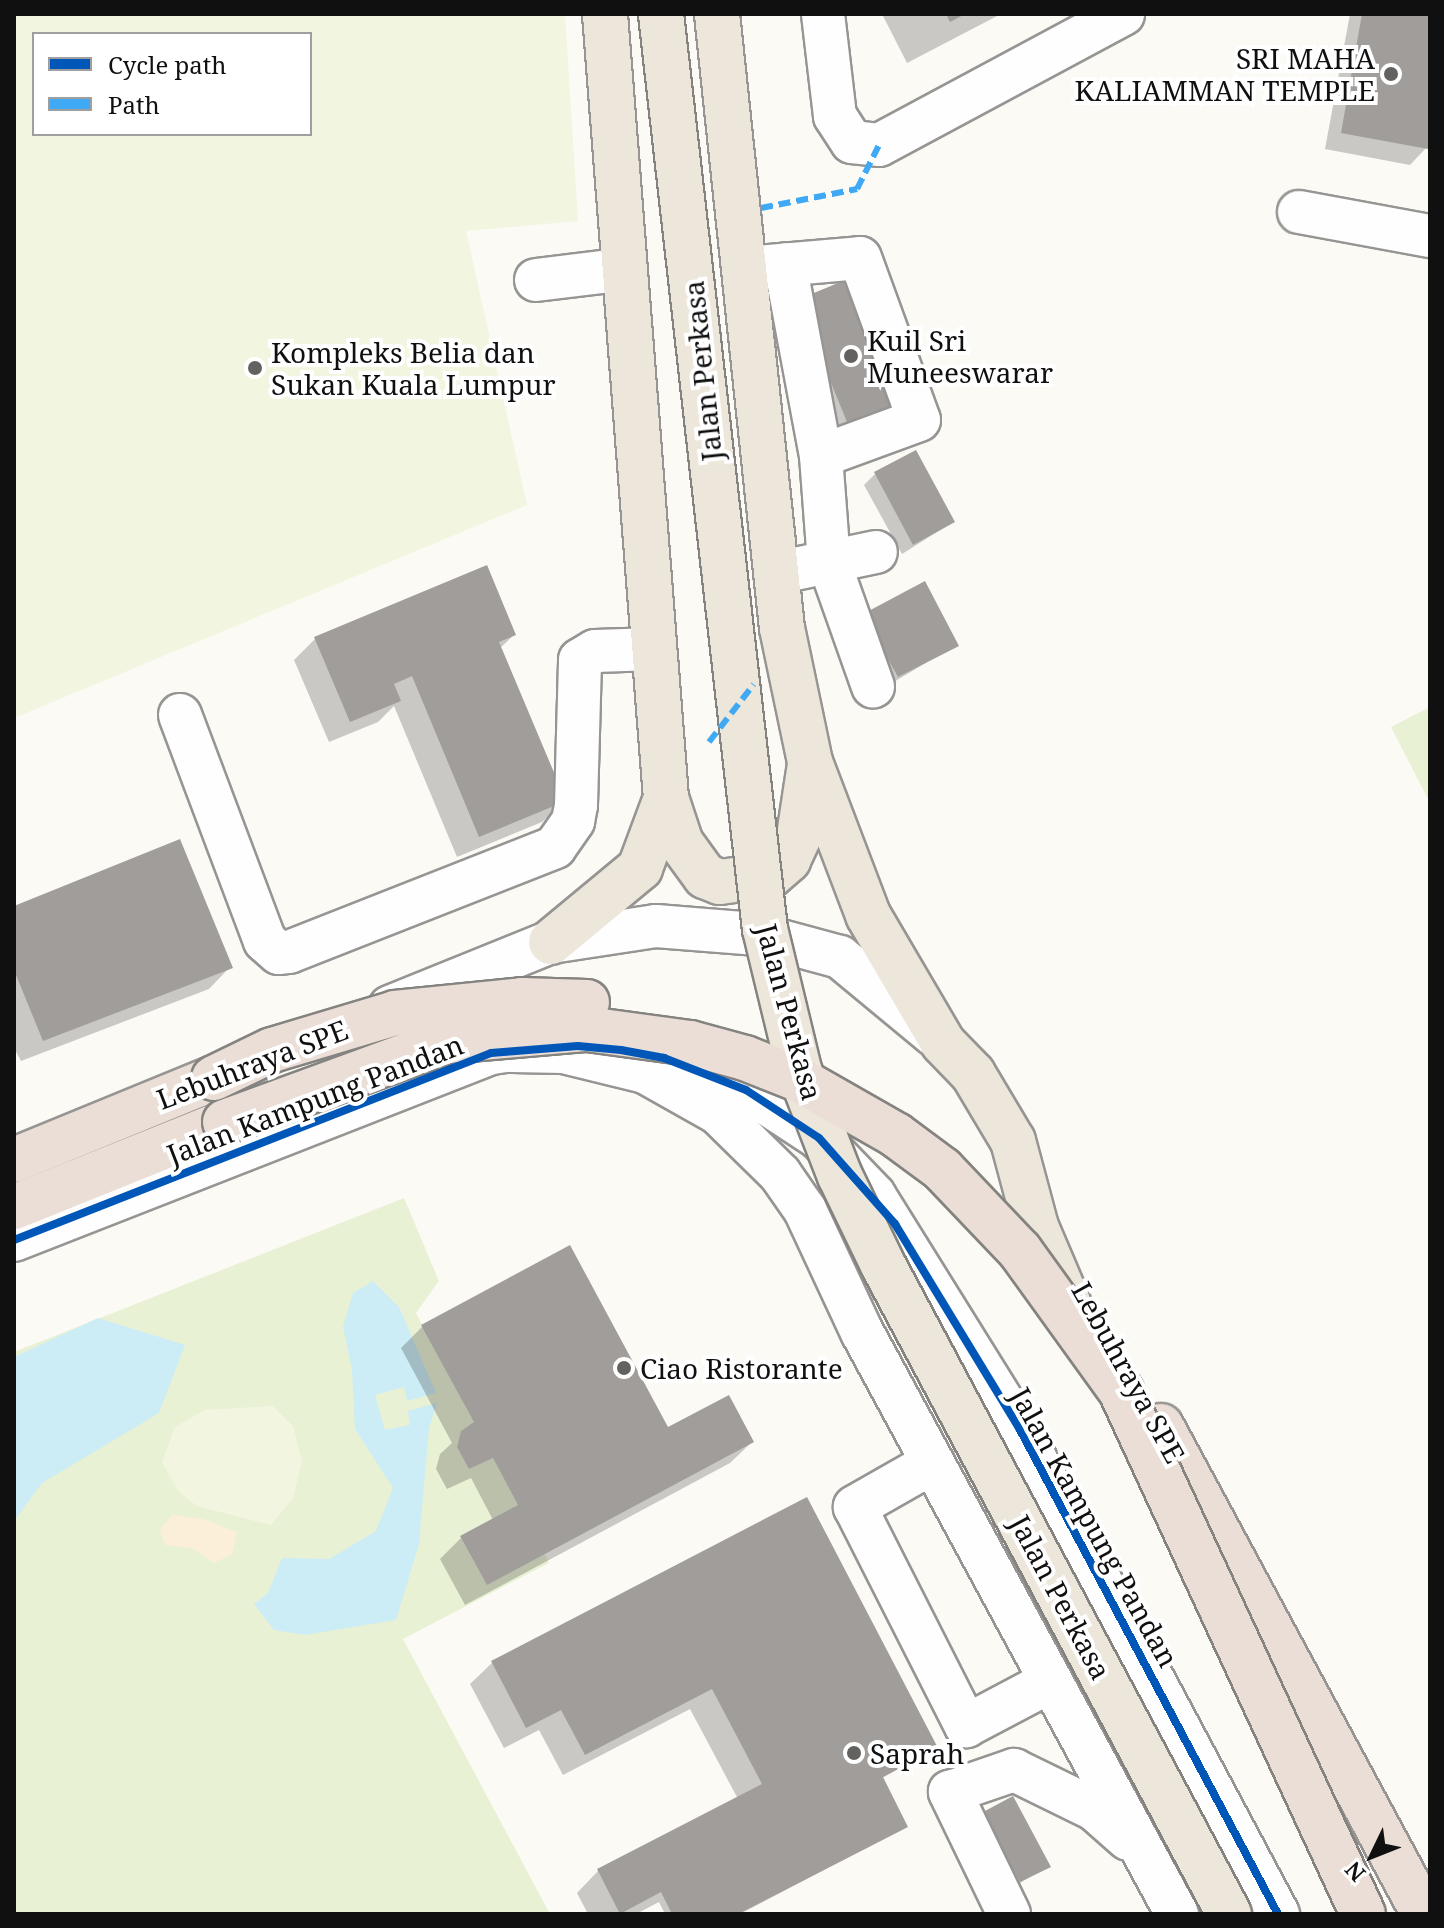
<!DOCTYPE html>
<style>
body{margin:0}
#map{position:relative;width:1444px;height:1928px;overflow:hidden;background:#fcfaf5;font-family:"Noto Serif",serif}
div>[style]{position:absolute}
.green>*{inset:0;background:#e9f1d5}
.sand>*{inset:0;background:#fbf0d7}
.pitch>*{inset:0;background:#f2f5df}
.water>*{inset:0;background:#ccecf6}
.shadow>*{inset:0;background:#0003}
.building>*{inset:0;background:#a09d9a}
.roads{filter:drop-shadow(2px 0 #969593) drop-shadow(-2px 0 #969593) drop-shadow(0 2px #969593) drop-shadow(0 -2px #969593)}
.minor>*{height:42px;margin:-21px;padding:0 21px;transform-origin:21px;border-radius:21px;background:#fffefe}
.major>*{height:44px;margin:-22px;padding:0 22px;transform-origin:22px;border-radius:22px;background:#ede6db}
.highway>*{height:44px;margin:-22px;padding:0 22px;transform-origin:22px;border-radius:22px;background:#eaded6}
.bridges{filter:drop-shadow(2px 0 #848380) drop-shadow(-2px 0 #848380) drop-shadow(0 2px #848380) drop-shadow(0 -2px #848380)}
.major-bridge>*{height:44px;margin:-22px;padding:0 22px;transform-origin:22px;border-radius:22px;background:#ede6db}
.highway-bridge>*{height:44px;margin:-22px;padding:0 22px;transform-origin:22px;border-radius:22px;background:#eaded6}
.quiet>*{height:6px;margin-top:-3px;transform-origin:0;background:repeating-linear-gradient(90deg,#3fa9f5 0 12px,transparent 0 18px)}
.cycleway>*{height:8px;margin:-4px;padding:0 4px;transform-origin:4px;border-radius:4px;background:#0057b8}
.dots>*{width:22px;height:22px;translate:-50% -50%;box-sizing:border-box;border:4px solid #fff;border-radius:50%}
span{translate:-50% -50%;white-space:nowrap;text-align:center;line-height:1.15;-webkit-text-stroke:8px #fff;paint-order:stroke}
.poi-label{font-size:28px;color:#101010}
.right{translate:-100% -50%;text-align:right}
.left{translate:0 -50%;text-align:left}
.street-label{font-size:28px;color:#101010}
.frame{position:absolute;inset:0;border:16px solid #101010;pointer-events:none}
.legend{position:absolute;left:32px;top:32px;width:280px;height:104px;box-sizing:border-box;background:#fff;border:2px solid #9f9f9f;margin:0;padding:10px 14px;list-style:none;font-size:24px;color:#101010}
.legend li{display:flex;align-items:center;gap:16px;height:40px}
.legend b{width:40px;border:2px solid #9f9f9f}
.north{position:absolute;left:1332px;top:1816px;width:80px;height:80px;-webkit-text-stroke:6px #fff;paint-order:stroke;rotate:227deg;font-size:22px;font-weight:700;line-height:32px;text-align:center;color:#101010}
.north::after{content:'';display:block;margin:auto;width:28px;height:36px;background:#101010;clip-path:polygon(50% 0,100% 100%,50% 72%,0 100%)}
</style>
<div id="map">
<div class="green">
<i style="clip-path:polygon(1430px 707px,1430px 803px,1391px 727px)"></i>
<i style="clip-path:polygon(404px 1198px,439px 1281px,416px 1313px,474px 1422px,461px 1431px,457px 1447px,469px 1469px,493px 1458px,518px 1505px,460px 1537px,487px 1585px,544px 1552px,549px 1563px,403px 1639px,550px 1914px,14px 1914px,14px 1352px)"></i>
</div>
<div class="sand">
<i style="clip-path:polygon(172px 1515px,203px 1519px,237px 1532px,232px 1554px,214px 1563px,192px 1548px,165px 1545px,160px 1530px)"></i>
</div>
<div class="pitch">
<i style="clip-path:polygon(evenodd,14px 14px,565px 14px,578px 221px,466px 231px,527px 505px,14px 718px,14px 14px,34px 34px,310px 34px,310px 134px,34px 134px,34px 34px)"></i>
<i style="clip-path:polygon(273px 1406px,293px 1426px,302px 1461px,293px 1498px,271px 1525px,197px 1506px,178px 1491px,162px 1462px,175px 1427px,205px 1410px)"></i>
</div>
<div class="water">
<i style="clip-path:polygon(373px 1281px,399px 1307px,436px 1393px,407px 1401px,404px 1387px,375px 1395px,385px 1430px,410px 1425px,408px 1411px,437px 1403px,429px 1428px,419px 1544px,396px 1620px,305px 1635px,274px 1630px,254px 1604px,268px 1593px,282px 1558px,329px 1559px,376px 1531px,393px 1488px,355px 1429px,352px 1370px,343px 1327px,353px 1293px)"></i>
<i style="clip-path:polygon(98px 1318px,185px 1345px,159px 1413px,42px 1483px,14px 1521px,14px 1357px)"></i>
</div>
<div class="shadow">
<i style="clip-path:polygon(882px 14px,1001px 14px,907px 63px)"></i>
<i style="clip-path:polygon(1350px 14px,1430px 14px,1430px 129px,1426px 148px,1410px 165px,1325px 149px)"></i>
<i style="clip-path:polygon(781px 318px,903px 412px,836px 449px)"></i>
<i style="clip-path:polygon(875px 474px,953px 522px,902px 554px,864px 485px)"></i>
<i style="clip-path:polygon(853px 626px,956px 645px,887px 686px)"></i>
<i style="clip-path:polygon(514px 635px,499px 649px,564px 801px,542px 822px,457px 857px,394px 706px,378px 722px,329px 742px,294px 660px,315px 639px)"></i>
<i style="clip-path:polygon(14px 909px,230px 967px,209px 989px,21px 1061px,14px 1048px)"></i>
<i style="clip-path:polygon(423px 1326px,667px 1430px,752px 1442px,730px 1463px,465px 1605px,440px 1559px,461px 1538px,493px 1520px,471px 1478px,447px 1489px,436px 1469px,440px 1454px,452px 1443px,401px 1348px)"></i>
<i style="clip-path:polygon(806px 1499px,936px 1748px,882px 1778px,906px 1827px,740px 1914px,665px 1914px,659px 1902px,636px 1914px,588px 1914px,577px 1893px,598px 1871px,738px 1799px,690px 1709px,563px 1775px,539px 1730px,504px 1748px,470px 1684px,492px 1663px)"></i>
<i style="clip-path:polygon(984px 1813px,1048px 1866px,1015px 1886px,979px 1818px)"></i>
</div>
<div class="building">
<i style="clip-path:polygon(946px 14px,965px 14px,950px 22px)"></i>
<i style="clip-path:polygon(1362px 14px,1430px 14px,1428px 149px,1341px 133px)"></i>
<i style="clip-path:polygon(850px 278px,906px 412px,852px 434px,797px 300px)"></i>
<i style="clip-path:polygon(916px 450px,955px 522px,913px 545px,874px 472px)"></i>
<i style="clip-path:polygon(487px 565px,516px 635px,499px 642px,566px 801px,479px 837px,412px 676px,394px 684px,401px 701px,350px 722px,314px 637px)"></i>
<i style="clip-path:polygon(925px 581px,959px 646px,898px 677px,863px 614px)"></i>
<i style="clip-path:polygon(180px 839px,233px 968px,43px 1041px,14px 970px,14px 906px)"></i>
<i style="clip-path:polygon(570px 1245px,668px 1427px,729px 1395px,754px 1442px,487px 1585px,460px 1536px,518px 1505px,493px 1458px,469px 1469px,457px 1447px,461px 1431px,474px 1422px,421px 1325px)"></i>
<i style="clip-path:polygon(807px 1497px,938px 1748px,883px 1777px,908px 1827px,738px 1914px,672px 1914px,661px 1892px,620px 1914px,597px 1869px,762px 1784px,712px 1689px,585px 1755px,561px 1710px,526px 1728px,491px 1661px)"></i>
<i style="clip-path:polygon(1013px 1796px,1051px 1867px,1020px 1882px,983px 1812px)"></i>
</div>
<div class="roads">
<div class="minor">
<i style="left:823px;top:14px;width:103px;rotate:83.3deg"></i>
<i style="left:835px;top:116px;width:31px;rotate:57deg"></i>
<i style="left:852px;top:142px;width:27px;rotate:6deg"></i>
<i style="left:879px;top:145px;width:277px;rotate:-28.2deg"></i>
<i style="left:1299px;top:212px;width:133px;rotate:10.4deg"></i>
<i style="left:746px;top:268px;width:114px;rotate:-5deg"></i>
<i style="left:860px;top:258px;width:172px;rotate:70deg"></i>
<i style="left:919px;top:420px;width:104px;rotate:159.8deg"></i>
<i style="left:821px;top:456px;width:195px;rotate:-100.6deg"></i>
<i style="left:536px;top:280px;width:90px;rotate:-7deg"></i>
<i style="left:821px;top:456px;width:106px;rotate:85.7deg"></i>
<i style="left:829px;top:562px;width:132px;rotate:70.5deg"></i>
<i style="left:776px;top:573px;width:102px;rotate:-11.9deg"></i>
<i style="left:180px;top:715px;width:241px;rotate:69.4deg"></i>
<i style="left:265px;top:941px;width:18px;rotate:41deg"></i>
<i style="left:279px;top:953px;width:10px;rotate:-6deg"></i>
<i style="left:289px;top:952px;width:286px;rotate:-21.5deg"></i>
<i style="left:555px;top:847px;width:32px;rotate:-55deg"></i>
<i style="left:573px;top:821px;width:16px;rotate:-79deg"></i>
<i style="left:576px;top:805px;width:145px;rotate:-88.4deg"></i>
<i style="left:580px;top:660px;width:17px;rotate:-31deg"></i>
<i style="left:595px;top:651px;width:60px;rotate:-1.9deg"></i>
<i style="left:390px;top:1007px;width:174px;rotate:-22deg"></i>
<i style="left:551px;top:942px;width:106px;rotate:-8.7deg"></i>
<i style="left:656px;top:926px;width:99px;rotate:4.6deg"></i>
<i style="left:755px;top:934px;width:88px;rotate:15.1deg"></i>
<i style="left:840px;top:957px;width:121px;rotate:39.6deg"></i>
<i style="left:512px;top:1051px;width:52px;rotate:1.1deg"></i>
<i style="left:564px;top:1052px;width:83px;rotate:13.9deg"></i>
<i style="left:645px;top:1072px;width:84px;rotate:29.3deg"></i>
<i style="left:718px;top:1113px;width:87px;rotate:44.5deg"></i>
<i style="left:780px;top:1174px;width:44px;rotate:55.2deg"></i>
<i style="left:805px;top:1210px;width:135px;rotate:65deg"></i>
<i style="left:862px;top:1332px;width:662px;rotate:61.58deg"></i>
<i style="left:627px;top:1051px;width:82px;rotate:14.9deg"></i>
<i style="left:706px;top:1072px;width:44px;rotate:24.2deg"></i>
<i style="left:746px;top:1090px;width:87px;rotate:33.3deg"></i>
<i style="left:819px;top:1138px;width:79px;rotate:46deg"></i>
<i style="left:874px;top:1195px;width:274px;rotate:58.1deg"></i>
<i style="left:1019px;top:1428px;width:551px;rotate:61.95deg"></i>
<i style="left:14px;top:1240px;width:512px;rotate:-21.41deg"></i>
<i style="left:491px;top:1053px;width:34px;rotate:-8deg"></i>
<i style="left:932px;top:1463px;width:89px;rotate:150.3deg"></i>
<i style="left:855px;top:1507px;width:246px;rotate:63.1deg"></i>
<i style="left:966px;top:1726px;width:96px;rotate:-27.9deg"></i>
<i style="left:1009px;top:1914px;width:136px;rotate:-115.8deg"></i>
<i style="left:950px;top:1792px;width:68px;rotate:-19deg"></i>
<i style="left:1014px;top:1770px;width:89px;rotate:26deg"></i>
<i style="left:1094px;top:1809px;width:45px;rotate:41.4deg"></i>
</div>
<div class="major">
<i style="left:717px;top:14px;width:617px;rotate:83.96deg"></i>
<i style="left:782px;top:628px;width:137px;rotate:78.2deg"></i>
<i style="left:810px;top:762px;width:164px;rotate:69.2deg"></i>
<i style="left:868px;top:915px;width:148px;rotate:59.6deg"></i>
<i style="left:943px;top:1043px;width:43px;rotate:45.9deg"></i>
<i style="left:973px;top:1074px;width:78px;rotate:59.2deg"></i>
<i style="left:1013px;top:1141px;width:89px;rotate:75deg"></i>
<i style="left:1036px;top:1227px;width:82px;rotate:66.9deg"></i>
<i style="left:666px;top:798px;width:47px;rotate:71.6deg"></i>
<i style="left:681px;top:843px;width:41px;rotate:54deg"></i>
<i style="left:705px;top:876px;width:16px;rotate:22deg"></i>
<i style="left:720px;top:882px;width:51px;rotate:-7.8deg"></i>
<i style="left:771px;top:875px;width:23px;rotate:-41deg"></i>
<i style="left:788px;top:860px;width:26px;rotate:-65deg"></i>
<i style="left:799px;top:836px;width:73px;rotate:-81.3deg"></i>
<i style="left:551px;top:942px;width:116px;rotate:-39.7deg"></i>
<i style="left:640px;top:868px;width:75px;rotate:-69.6deg"></i>
<i style="left:666px;top:798px;width:786px;rotate:-94.45deg"></i>
</div>
<div class="highway">
<i style="left:14px;top:1160px;width:216px;rotate:-22.3deg"></i>
<i style="left:14px;top:1207px;width:227px;rotate:-21.9deg"></i>
<i style="left:1161px;top:1426px;width:554px;rotate:61.68deg"></i>
</div>
</div>
<div class="bridges">
<div class="major-bridge">
<i style="left:661px;top:14px;width:921px;rotate:83.52deg"></i>
<i style="left:765px;top:929px;width:145px;rotate:76.4deg"></i>
<i style="left:799px;top:1070px;width:114px;rotate:68.9deg"></i>
<i style="left:840px;top:1176px;width:97px;rotate:64.2deg"></i>
<i style="left:882px;top:1263px;width:738px;rotate:61.94deg"></i>
</div>
<div class="highway-bridge">
<i style="left:214px;top:1078px;width:64px;rotate:-25.8deg"></i>
<i style="left:272px;top:1050px;width:128px;rotate:-16.7deg"></i>
<i style="left:395px;top:1013px;width:128px;rotate:-5.8deg"></i>
<i style="left:522px;top:1000px;width:65px;rotate:1.8deg"></i>
<i style="left:225px;top:1122px;width:235px;rotate:-20.1deg"></i>
<i style="left:446px;top:1041px;width:142px;rotate:-4.9deg"></i>
<i style="left:587px;top:1029px;width:104px;rotate:7.7deg"></i>
<i style="left:690px;top:1043px;width:57px;rotate:15.3deg"></i>
<i style="left:745px;top:1058px;width:57px;rotate:21.6deg"></i>
<i style="left:798px;top:1079px;width:113px;rotate:29.7deg"></i>
<i style="left:896px;top:1135px;width:57px;rotate:36.5deg"></i>
<i style="left:942px;top:1169px;width:113px;rotate:46.4deg"></i>
<i style="left:1020px;top:1251px;width:173px;rotate:54.2deg"></i>
<i style="left:1121px;top:1391px;width:576px;rotate:65.17deg"></i>
</div>
</div>
<div class="quiet">
<i style="left:761px;top:208px;width:98px;rotate:-11.2deg"></i>
<i style="left:857px;top:189px;width:49px;rotate:-63.4deg"></i>
<i style="left:709px;top:742px;width:73px;rotate:-52.2deg"></i>
</div>
<div class="cycleway">
<i style="left:14px;top:1240px;width:512px;rotate:-21.41deg"></i>
<i style="left:491px;top:1053px;width:87px;rotate:-4.6deg"></i>
<i style="left:578px;top:1046px;width:43px;rotate:5.3deg"></i>
<i style="left:621px;top:1050px;width:44px;rotate:10.5deg"></i>
<i style="left:664px;top:1058px;width:88px;rotate:21.3deg"></i>
<i style="left:746px;top:1090px;width:87px;rotate:33.3deg"></i>
<i style="left:819px;top:1138px;width:115px;rotate:48.5deg"></i>
<i style="left:895px;top:1224px;width:239px;rotate:58.7deg"></i>
<i style="left:1019px;top:1428px;width:551px;rotate:61.95deg"></i>
</div>
<div class="dots">
<i style="left:1391px;top:74px;background:#636260"></i>
<i style="left:851px;top:356px;background:#636260"></i>
<i style="left:255px;top:368px;background:#636260"></i>
<i style="left:624px;top:1368px;background:#636260"></i>
<i style="left:854px;top:1753px;background:#636260"></i>
</div>
<div class="poi-label">
<span class="right" style="left:1375px;top:74px">SRI MAHA<br>KALIAMMAN TEMPLE</span>
<span class="left" style="left:867px;top:356px">Kuil Sri<br>Muneeswarar</span>
<span class="left" style="left:271px;top:368px">Kompleks Belia dan<br>Sukan Kuala Lumpur</span>
<span class="left" style="left:640px;top:1368px">Ciao Ristorante</span>
<span class="left" style="left:870px;top:1753px">Saprah</span>
</div>
<div class="street-label">
<span style="left:702px;top:371px;rotate:-96deg">Jalan Perkasa</span>
<span style="left:790px;top:1012px;rotate:75deg">Jalan Perkasa</span>
<span style="left:252px;top:1064px;rotate:-21deg">Lebuhraya SPE</span>
<span style="left:315px;top:1099px;rotate:-21deg">Jalan Kampung Pandan</span>
<span style="left:1129px;top:1372px;rotate:61deg">Lebuhraya SPE</span>
<span style="left:1095px;top:1527px;rotate:61deg">Jalan Kampung Pandan</span>
<span style="left:1061px;top:1597px;rotate:62deg">Jalan Perkasa</span>
</div>
<div class="frame"></div>
<ul class="legend">
<li><b style="height:10px;background:#0057b8"></b>Cycle path</li>
<li><b style="height:10px;background:#3fa9f5"></b>Path</li>
</ul>
<div class="north">N</div>
</div>
